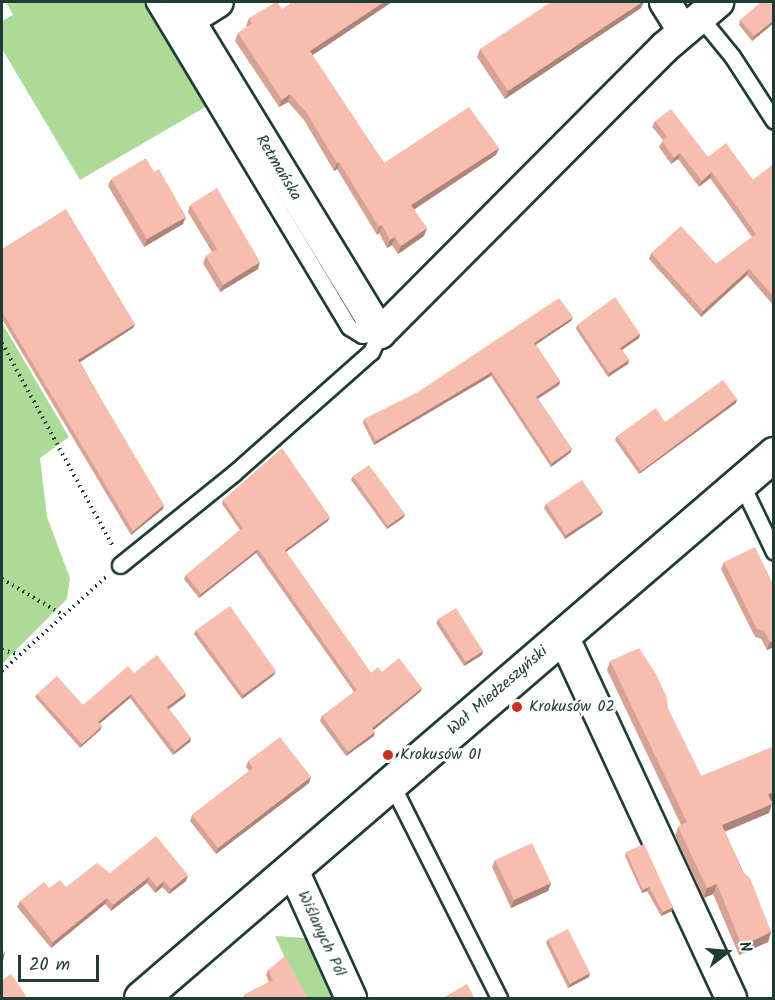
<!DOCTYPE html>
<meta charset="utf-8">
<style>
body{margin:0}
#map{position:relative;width:775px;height:1000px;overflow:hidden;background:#fff;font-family:Kalam,sans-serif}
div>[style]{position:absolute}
.green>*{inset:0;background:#aeda98}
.path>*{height:4px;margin-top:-2px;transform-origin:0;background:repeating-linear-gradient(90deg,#1f3d34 0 1.5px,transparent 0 6px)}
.roads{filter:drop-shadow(2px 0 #1f3d34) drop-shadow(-2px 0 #1f3d34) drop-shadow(0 2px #1f3d34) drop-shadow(0 -2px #1f3d34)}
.service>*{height:15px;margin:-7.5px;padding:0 7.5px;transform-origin:7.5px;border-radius:7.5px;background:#fff}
.minor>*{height:30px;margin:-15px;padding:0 15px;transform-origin:15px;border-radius:15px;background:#fff}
.secondary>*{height:33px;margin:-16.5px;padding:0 16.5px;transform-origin:16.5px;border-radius:16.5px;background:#fff}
.wall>*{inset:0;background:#d4a396}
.shaded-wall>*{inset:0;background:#ad847a}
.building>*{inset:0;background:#f7bdae}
.dots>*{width:16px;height:16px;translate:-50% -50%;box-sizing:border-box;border:3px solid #fff;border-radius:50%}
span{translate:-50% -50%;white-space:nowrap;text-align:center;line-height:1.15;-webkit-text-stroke:6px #fff;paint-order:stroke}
.street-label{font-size:16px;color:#1f3d34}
.poi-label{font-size:16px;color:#1f3d34}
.left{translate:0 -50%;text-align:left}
.frame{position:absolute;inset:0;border:3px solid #1f3d34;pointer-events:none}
.north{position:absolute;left:697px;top:922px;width:60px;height:60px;-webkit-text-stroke:4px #fff;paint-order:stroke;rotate:74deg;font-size:16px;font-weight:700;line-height:24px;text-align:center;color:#1f3d34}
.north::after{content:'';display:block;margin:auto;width:21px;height:27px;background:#1f3d34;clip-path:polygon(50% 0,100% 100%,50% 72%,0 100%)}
.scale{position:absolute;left:18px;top:955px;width:81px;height:27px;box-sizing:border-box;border:3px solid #1f3d34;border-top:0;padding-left:8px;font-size:18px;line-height:21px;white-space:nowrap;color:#1f3d34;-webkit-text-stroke:4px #fff;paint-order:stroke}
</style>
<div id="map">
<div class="green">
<i style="clip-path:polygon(6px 2px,145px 2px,207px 106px,80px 180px,2px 49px,2px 21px,13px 15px)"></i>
<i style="clip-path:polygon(2px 323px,69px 437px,40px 458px,47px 517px,70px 578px,67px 599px,2px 664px)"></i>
<i style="clip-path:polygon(275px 936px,305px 938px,334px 998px,303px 998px)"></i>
</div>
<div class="path">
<i style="left:2px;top:343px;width:230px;rotate:61.4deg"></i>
<i style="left:2px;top:579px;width:71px;rotate:30.5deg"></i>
<i style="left:2px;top:650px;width:16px;rotate:15deg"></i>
<i style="left:2px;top:671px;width:140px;rotate:-42.1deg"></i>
</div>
<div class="roads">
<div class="service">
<i style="left:700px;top:17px;width:50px;rotate:50.6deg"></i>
<i style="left:732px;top:56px;width:77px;rotate:57.1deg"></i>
<i style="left:741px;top:483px;width:76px;rotate:64.4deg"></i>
<i style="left:120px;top:565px;width:146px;rotate:-38.9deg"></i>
<i style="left:234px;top:473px;width:183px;rotate:-41.5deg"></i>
<i style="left:371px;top:352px;width:21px;rotate:-65deg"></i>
<i style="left:380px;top:333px;width:18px;rotate:174deg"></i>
<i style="left:362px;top:335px;width:15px;rotate:-148deg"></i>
<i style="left:349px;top:327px;width:379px;rotate:-121deg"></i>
<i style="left:391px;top:783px;width:241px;rotate:63.3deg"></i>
</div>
<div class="minor">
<i style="left:178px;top:2px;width:388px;rotate:58.6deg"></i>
<i style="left:380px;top:333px;width:404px;rotate:-45.1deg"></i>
<i style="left:665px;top:47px;width:70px;rotate:-40.3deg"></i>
<i style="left:665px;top:2px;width:34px;rotate:58deg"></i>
<i style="left:189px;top:20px;width:34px;rotate:-32deg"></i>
<i style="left:563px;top:636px;width:399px;rotate:65.1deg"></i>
<i style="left:292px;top:868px;width:143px;rotate:65.6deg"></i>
</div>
<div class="secondary">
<i style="left:141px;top:998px;width:835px;rotate:-40.68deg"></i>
</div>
</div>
<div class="wall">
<i style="clip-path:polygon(392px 2px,312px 55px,384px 163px,499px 148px,496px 155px,414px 209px,424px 236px,398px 254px,392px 245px,387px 248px,379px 233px,377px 235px,337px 169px,334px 171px,304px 120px,288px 102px,279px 107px,235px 41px,238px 33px,247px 27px,246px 26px,249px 18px,282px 9px)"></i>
<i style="clip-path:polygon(774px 2px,774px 23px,752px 41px,739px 25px,740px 20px)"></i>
<i style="clip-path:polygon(641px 8px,505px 99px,477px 57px,480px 49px)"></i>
<i style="clip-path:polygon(655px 121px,708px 157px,753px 180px,774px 164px,773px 305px,747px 275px,701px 317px,649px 259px,651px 253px,716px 264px,752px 237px,710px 178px,699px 187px,678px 159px,671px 164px,659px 147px,663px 140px,652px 127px)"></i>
<i style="clip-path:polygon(111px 179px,183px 224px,144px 247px,108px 186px)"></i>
<i style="clip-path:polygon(190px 205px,258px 269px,220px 292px,203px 263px,206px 256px,212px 252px,188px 212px)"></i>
<i style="clip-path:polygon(2px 249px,135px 324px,133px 328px,80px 362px,163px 509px,131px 535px,2px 319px)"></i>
<i style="clip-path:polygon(571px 321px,536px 345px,560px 381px,559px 385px,538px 399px,572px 449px,570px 453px,551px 467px,491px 376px,374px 445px,363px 423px,364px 419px)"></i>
<i style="clip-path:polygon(577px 325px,640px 334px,639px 338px,622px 350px,629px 360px,628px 364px,608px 377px,576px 329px)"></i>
<i style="clip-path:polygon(737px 399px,736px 403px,639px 474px,615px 440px,617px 436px,665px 422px)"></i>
<i style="clip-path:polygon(353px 476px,405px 514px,403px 518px,387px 529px,351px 480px)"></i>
<i style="clip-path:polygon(223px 500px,328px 521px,286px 552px,371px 673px,382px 672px,422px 688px,420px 692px,374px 730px,374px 736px,346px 756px,320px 721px,322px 716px,354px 692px,256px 553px,199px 598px,184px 579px,186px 575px,240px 530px,222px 504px)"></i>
<i style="clip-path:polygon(546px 504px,603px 511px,601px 515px,565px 539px,544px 508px)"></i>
<i style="clip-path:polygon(724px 562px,774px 586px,774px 647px,767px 650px,761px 639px,755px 637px,721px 569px)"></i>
<i style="clip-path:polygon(438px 619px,483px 651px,482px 655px,464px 666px,436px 623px)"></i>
<i style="clip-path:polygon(196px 630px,274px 675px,242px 699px,194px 634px)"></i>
<i style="clip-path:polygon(610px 661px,668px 709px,701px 776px,771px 801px,769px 813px,725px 832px,771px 932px,768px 942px,739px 955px,713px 894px,704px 898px,675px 836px,678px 827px,681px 825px,607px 670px)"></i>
<i style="clip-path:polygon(134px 673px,185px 697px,169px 709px,191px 738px,190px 742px,173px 755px,130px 698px,99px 724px,102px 726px,100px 730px,80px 748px,35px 697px,37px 694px,83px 705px)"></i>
<i style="clip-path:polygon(248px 761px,311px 777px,309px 783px,216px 854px,190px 821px,192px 815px,249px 771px,246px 767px)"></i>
<i style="clip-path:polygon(626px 852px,673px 907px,672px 911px,661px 916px,647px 891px,642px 893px,625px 856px)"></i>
<i style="clip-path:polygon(495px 860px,551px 883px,548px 891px,511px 908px,492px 867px)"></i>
<i style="clip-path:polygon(110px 873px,186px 881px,169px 894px,162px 887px,155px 893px,147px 883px,111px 911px,105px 904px,51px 948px,17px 907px,20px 901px,49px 888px,66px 887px)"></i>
<i style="clip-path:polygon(548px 939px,589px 977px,568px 988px,546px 943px)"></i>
<i style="clip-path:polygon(268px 970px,308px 999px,243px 999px,244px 995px,269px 982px,266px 975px)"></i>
</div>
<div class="shaded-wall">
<i style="clip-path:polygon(384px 2px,392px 2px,307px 59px,310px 51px)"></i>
<i style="clip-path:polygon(642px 2px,644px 2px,641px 8px,505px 99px,508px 91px)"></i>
<i style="clip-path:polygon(774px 20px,774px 23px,752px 41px,754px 36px)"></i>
<i style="clip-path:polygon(290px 94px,288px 102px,279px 107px,282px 100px)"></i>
<i style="clip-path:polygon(499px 148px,496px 155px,409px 213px,411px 205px)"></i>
<i style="clip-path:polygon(680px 153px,678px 159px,671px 164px,674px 158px)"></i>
<i style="clip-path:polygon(339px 162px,337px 169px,334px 171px,337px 163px)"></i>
<i style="clip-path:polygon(712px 172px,710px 178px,699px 187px,702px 181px)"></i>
<i style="clip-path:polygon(186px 217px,183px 224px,144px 247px,147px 239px)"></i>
<i style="clip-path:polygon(382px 225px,379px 233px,377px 235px,379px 227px)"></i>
<i style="clip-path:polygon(427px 228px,424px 236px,398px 254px,401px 246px)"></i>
<i style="clip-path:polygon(395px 237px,392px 245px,387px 248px,390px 240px)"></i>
<i style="clip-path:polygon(260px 262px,258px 269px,220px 292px,223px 285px)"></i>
<i style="clip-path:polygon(749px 269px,747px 275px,701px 317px,703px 311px)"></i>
<i style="clip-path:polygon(573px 317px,571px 321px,533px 346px,534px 343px)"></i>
<i style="clip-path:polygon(135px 324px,133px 328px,77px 364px,78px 360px)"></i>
<i style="clip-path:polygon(640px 334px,639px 338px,619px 352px,620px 348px)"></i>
<i style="clip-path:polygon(629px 360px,628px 364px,608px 377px,609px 373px)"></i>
<i style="clip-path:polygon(492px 372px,491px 376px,374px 445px,376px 441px)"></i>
<i style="clip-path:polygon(560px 381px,559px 385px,535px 400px,536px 397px)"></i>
<i style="clip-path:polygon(737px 399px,736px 403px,639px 474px,641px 471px)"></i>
<i style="clip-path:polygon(572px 449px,570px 453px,551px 467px,552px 463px)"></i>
<i style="clip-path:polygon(164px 505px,163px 509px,131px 535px,133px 531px)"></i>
<i style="clip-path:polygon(603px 511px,601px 515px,565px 539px,566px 535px)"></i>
<i style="clip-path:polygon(405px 514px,403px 518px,387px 529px,388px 526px)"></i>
<i style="clip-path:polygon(330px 517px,328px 521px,283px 554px,285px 550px)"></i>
<i style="clip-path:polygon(258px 549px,256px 553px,199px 598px,201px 594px)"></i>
<i style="clip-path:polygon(774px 641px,774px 647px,767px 650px,770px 642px)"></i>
<i style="clip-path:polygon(483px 651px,482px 655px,464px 666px,466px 662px)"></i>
<i style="clip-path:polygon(276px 671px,274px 675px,242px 699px,243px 695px)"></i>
<i style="clip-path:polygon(422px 688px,420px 692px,371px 732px,372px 728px)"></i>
<i style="clip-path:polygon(186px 693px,185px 697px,166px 711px,167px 707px)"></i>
<i style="clip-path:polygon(131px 694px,130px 698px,97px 726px,98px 722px)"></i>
<i style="clip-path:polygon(102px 726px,100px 730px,80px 748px,82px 744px)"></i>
<i style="clip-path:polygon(375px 732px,374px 736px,346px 756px,348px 752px)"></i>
<i style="clip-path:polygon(191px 738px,190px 742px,173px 755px,175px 751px)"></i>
<i style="clip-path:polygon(311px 777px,309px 783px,216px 854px,218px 848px)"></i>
<i style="clip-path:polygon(774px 792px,774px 800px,764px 804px,768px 794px)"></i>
<i style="clip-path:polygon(772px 804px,769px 813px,718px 834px,722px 825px)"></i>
<i style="clip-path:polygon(188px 875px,186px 881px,169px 894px,171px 889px)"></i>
<i style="clip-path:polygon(149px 877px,147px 883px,111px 911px,113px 905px)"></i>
<i style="clip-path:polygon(164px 881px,162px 887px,155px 893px,157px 887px)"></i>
<i style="clip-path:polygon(551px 883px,548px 891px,511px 908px,514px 900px)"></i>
<i style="clip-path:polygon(717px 884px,713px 894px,704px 898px,707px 888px)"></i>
<i style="clip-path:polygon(649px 887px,647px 891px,642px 893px,643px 890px)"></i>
<i style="clip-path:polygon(107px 898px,105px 904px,51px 948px,53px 942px)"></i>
<i style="clip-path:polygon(673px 907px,672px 911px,661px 916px,663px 912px)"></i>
<i style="clip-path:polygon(771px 932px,768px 942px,739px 955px,742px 946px)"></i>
<i style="clip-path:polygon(5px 953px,3px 961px,2px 961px,2px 955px)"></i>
<i style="clip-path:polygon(590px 973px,589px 977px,568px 988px,570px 984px)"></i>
</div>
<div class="building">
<i style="clip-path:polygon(276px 2px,277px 2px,282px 9px,292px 2px,384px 2px,310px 51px,384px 163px,469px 107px,499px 148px,411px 205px,427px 228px,401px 246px,395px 237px,390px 240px,382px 225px,379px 227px,339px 162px,337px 163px,306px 112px,290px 94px,282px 100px,238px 33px,252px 23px,249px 18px)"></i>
<i style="clip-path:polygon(551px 2px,642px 2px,508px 91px,480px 49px)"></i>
<i style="clip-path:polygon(761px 2px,774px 2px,774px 20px,754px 36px,740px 20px)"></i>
<i style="clip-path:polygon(671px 109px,708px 157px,726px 143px,753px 180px,774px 164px,774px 297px,749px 269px,703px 311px,651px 253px,681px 226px,716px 264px,756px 234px,712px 172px,702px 181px,680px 153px,674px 158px,662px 141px,667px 137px,655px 121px)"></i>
<i style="clip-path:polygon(146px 158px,154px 172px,159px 169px,186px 217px,147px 239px,111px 179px)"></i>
<i style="clip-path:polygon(217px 188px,260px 262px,223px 285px,206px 256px,217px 249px,190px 205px)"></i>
<i style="clip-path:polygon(66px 209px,135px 324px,78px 360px,164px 505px,133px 531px,2px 312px,2px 249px)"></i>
<i style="clip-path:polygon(615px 297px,640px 334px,620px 348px,629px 360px,609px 373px,577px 325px)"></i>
<i style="clip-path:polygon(559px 298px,573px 317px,534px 343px,560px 381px,536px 397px,572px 449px,552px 463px,492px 372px,376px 441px,364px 419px,418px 392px)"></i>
<i style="clip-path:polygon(723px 380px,737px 399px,641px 471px,617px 436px,656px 408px,665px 422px)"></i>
<i style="clip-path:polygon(282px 448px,330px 517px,285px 550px,371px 673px,378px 667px,382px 672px,399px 658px,422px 688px,372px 728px,375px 732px,348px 752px,322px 716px,357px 690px,258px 549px,201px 594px,186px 575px,243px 528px,223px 500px)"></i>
<i style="clip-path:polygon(369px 465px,405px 514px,388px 526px,353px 476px)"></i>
<i style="clip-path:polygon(582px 480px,603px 511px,566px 535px,546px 504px)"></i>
<i style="clip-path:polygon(755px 547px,774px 586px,774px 641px,770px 642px,764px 631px,757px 629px,724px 562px)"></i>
<i style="clip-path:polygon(230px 606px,276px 671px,243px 695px,196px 630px)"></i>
<i style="clip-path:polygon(456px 608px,483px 651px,466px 662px,438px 619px)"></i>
<i style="clip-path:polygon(639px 648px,656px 674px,667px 698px,668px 709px,701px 776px,772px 747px,774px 751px,774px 792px,768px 794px,772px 804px,722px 825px,742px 871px,750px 878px,771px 932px,742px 946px,717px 884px,707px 888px,678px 827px,687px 822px,610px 661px)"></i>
<i style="clip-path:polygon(157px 655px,186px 693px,167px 707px,191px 738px,175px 751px,131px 694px,98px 722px,102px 726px,82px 744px,37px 694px,57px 676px,83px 705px,128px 666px,134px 673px)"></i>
<i style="clip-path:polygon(280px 737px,311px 777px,218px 848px,192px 815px,253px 768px,248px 761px)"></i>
<i style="clip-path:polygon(156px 836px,188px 875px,171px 889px,164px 881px,157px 887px,149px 877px,113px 905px,107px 898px,53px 942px,20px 901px,44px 882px,49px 888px,60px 880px,66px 887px,97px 863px,110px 873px)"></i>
<i style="clip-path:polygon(532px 843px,551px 883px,514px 900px,495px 860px)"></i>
<i style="clip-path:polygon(644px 844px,673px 907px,663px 912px,649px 887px,643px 890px,626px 852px)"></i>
<i style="clip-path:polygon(568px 929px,590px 973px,570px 984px,548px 939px)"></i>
<i style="clip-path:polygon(2px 948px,5px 953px,2px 955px)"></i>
<i style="clip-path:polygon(285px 956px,308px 999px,245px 999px,244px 995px,273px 980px,268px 970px)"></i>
<i style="clip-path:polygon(11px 974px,28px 999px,2px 999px,2px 980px)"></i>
<i style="clip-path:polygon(467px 984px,475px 999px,441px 999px)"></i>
</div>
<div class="dots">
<i style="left:517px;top:707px;background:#c8321e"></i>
<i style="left:388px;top:755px;background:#c8321e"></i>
</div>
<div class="street-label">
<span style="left:278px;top:168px;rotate:59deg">Retmańska</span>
<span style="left:498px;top:691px;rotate:-41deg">Wał Miedzeszyński</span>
<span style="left:321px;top:934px;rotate:65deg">Wiślanych Pól</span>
</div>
<div class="poi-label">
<span class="left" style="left:529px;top:707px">Krokusów 02</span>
<span class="left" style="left:400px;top:755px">Krokusów 01</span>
</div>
<div class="frame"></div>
<div class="north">N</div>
<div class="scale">20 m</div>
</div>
